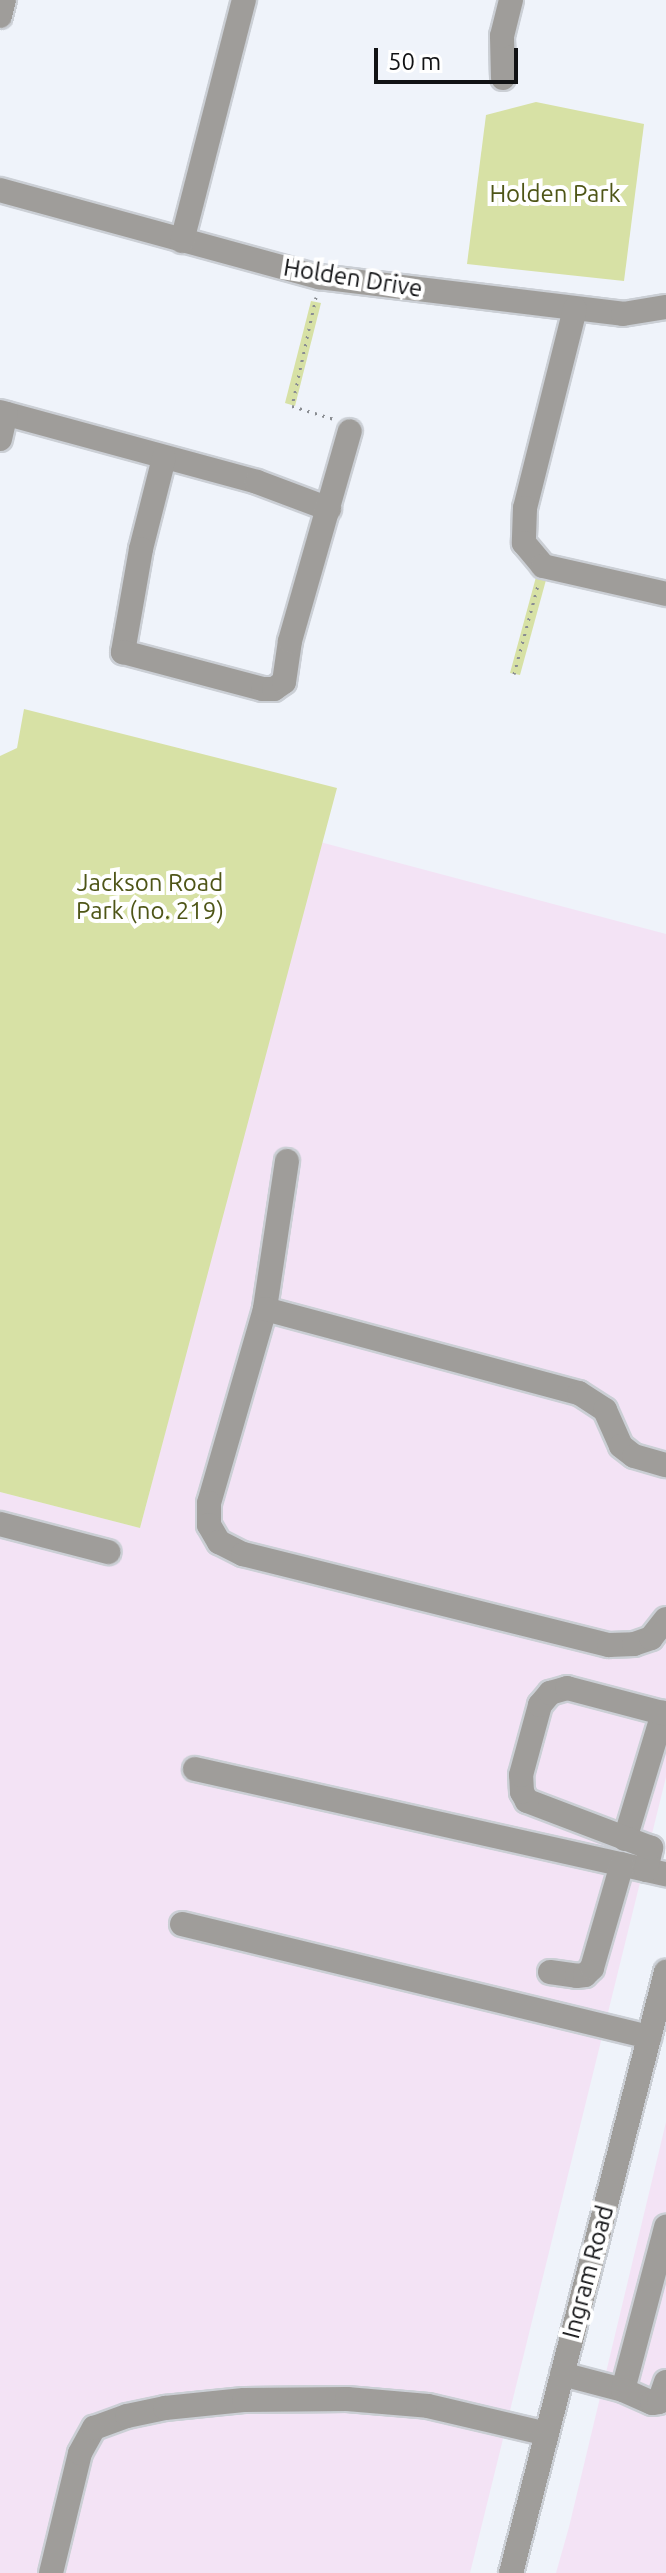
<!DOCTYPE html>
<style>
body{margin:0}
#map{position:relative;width:666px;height:2573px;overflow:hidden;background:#eff3fa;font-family:Ubuntu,sans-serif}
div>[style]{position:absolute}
.industrial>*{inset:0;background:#f3e3f5}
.green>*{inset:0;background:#d7e1a5}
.path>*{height:3px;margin-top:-1.5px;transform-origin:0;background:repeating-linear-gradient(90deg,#8a8d92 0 2px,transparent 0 8px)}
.roads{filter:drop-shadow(2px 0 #cbcfd5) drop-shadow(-2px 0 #cbcfd5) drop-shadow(0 2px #cbcfd5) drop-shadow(0 -2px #cbcfd5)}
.minor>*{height:24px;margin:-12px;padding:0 12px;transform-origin:12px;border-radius:12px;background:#9f9d9a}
span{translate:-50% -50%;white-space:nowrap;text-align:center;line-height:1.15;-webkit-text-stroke:8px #fff;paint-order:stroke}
.park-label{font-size:24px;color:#4e5517}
.street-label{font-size:24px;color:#111214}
.scale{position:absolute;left:374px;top:48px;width:144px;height:36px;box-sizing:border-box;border:4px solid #111214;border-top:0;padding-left:10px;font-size:24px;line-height:28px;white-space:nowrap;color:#111214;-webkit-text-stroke:6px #fff;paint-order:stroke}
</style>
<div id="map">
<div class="industrial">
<i style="clip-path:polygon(320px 842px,666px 934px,666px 1777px,470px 2573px,0 2573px,0 1492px,140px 1528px)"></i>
<i style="clip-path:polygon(666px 2122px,666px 2573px,556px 2573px,569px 2527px)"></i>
</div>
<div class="green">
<i style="clip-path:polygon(536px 102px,644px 124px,624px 281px,467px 264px,486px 115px)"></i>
<i style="clip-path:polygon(311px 301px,321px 303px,295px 406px,285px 403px)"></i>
<i style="clip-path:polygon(536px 577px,546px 580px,520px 675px,510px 673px)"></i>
<i style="clip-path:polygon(24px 709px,337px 788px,140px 1528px,0 1492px,0 756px,17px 748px)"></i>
</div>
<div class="path">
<i style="left:316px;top:297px;width:112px;rotate:102.4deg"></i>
<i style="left:292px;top:406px;width:44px;rotate:17.2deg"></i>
<i style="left:514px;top:674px;width:92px;rotate:-74.9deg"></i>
</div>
<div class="roads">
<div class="minor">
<i style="left:0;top:16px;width:16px;rotate:-76deg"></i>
<i style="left:503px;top:78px;width:42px;rotate:-91.4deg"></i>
<i style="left:502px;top:36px;width:37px;rotate:-76deg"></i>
<i style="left:0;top:190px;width:331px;rotate:15.3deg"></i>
<i style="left:319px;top:277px;width:306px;rotate:6.9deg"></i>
<i style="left:623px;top:314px;width:44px;rotate:-9.2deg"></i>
<i style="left:182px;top:241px;width:249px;rotate:-75.6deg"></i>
<i style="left:575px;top:309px;width:205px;rotate:104.1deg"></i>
<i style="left:525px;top:508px;width:35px;rotate:92deg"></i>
<i style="left:524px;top:543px;width:30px;rotate:50deg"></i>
<i style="left:543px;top:566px;width:126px;rotate:12.8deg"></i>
<i style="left:0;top:412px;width:266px;rotate:15.2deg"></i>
<i style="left:257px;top:482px;width:77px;rotate:20.6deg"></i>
<i style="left:0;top:439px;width:26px;rotate:-77deg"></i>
<i style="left:164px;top:458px;width:94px;rotate:104.2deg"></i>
<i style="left:141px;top:549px;width:105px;rotate:99.9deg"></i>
<i style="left:123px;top:652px;width:145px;rotate:14.8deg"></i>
<i style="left:263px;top:689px;width:11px"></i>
<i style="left:274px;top:689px;width:12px;rotate:-35deg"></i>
<i style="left:284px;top:682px;width:41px;rotate:-81.7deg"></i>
<i style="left:290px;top:641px;width:218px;rotate:-74.1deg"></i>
<i style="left:287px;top:1161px;width:150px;rotate:98.5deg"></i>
<i style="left:265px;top:1309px;width:202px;rotate:106.1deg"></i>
<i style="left:209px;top:1503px;width:22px;rotate:90deg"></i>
<i style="left:209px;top:1525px;width:20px;rotate:60deg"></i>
<i style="left:219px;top:1542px;width:27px;rotate:27deg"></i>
<i style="left:243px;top:1554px;width:377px;rotate:14deg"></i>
<i style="left:609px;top:1645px;width:25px;rotate:-2deg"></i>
<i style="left:634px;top:1644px;width:18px;rotate:-19deg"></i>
<i style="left:651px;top:1638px;width:24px;rotate:-52deg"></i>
<i style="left:265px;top:1309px;width:325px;rotate:15deg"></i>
<i style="left:579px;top:1393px;width:31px;rotate:33deg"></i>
<i style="left:605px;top:1410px;width:39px;rotate:66deg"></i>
<i style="left:621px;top:1446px;width:16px;rotate:38deg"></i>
<i style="left:634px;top:1456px;width:33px;rotate:16deg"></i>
<i style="left:0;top:1524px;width:112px;rotate:14.5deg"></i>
<i style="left:195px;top:1769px;width:483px;rotate:12.6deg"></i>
<i style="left:625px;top:1839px;width:132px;rotate:-73.2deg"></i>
<i style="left:646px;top:1870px;width:23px;rotate:-77deg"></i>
<i style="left:651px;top:1848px;width:133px;rotate:-159.2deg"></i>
<i style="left:527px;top:1801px;width:10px;rotate:-119deg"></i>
<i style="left:522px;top:1792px;width:17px;rotate:-93deg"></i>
<i style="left:521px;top:1775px;width:73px;rotate:-74.8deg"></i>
<i style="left:540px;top:1705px;width:16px;rotate:-50deg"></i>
<i style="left:550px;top:1693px;width:18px;rotate:-16deg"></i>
<i style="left:567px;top:1688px;width:102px;rotate:14.7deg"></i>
<i style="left:182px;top:1924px;width:481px;rotate:13.6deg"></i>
<i style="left:550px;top:1972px;width:27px;rotate:8deg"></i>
<i style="left:577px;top:1976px;width:8px;rotate:-7deg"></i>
<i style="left:585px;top:1975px;width:10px;rotate:-45deg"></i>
<i style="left:592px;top:1968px;width:108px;rotate:-73.9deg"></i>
<i style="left:562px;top:2374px;width:63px;rotate:14.7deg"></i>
<i style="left:623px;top:2390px;width:169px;rotate:-75.2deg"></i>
<i style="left:623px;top:2390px;width:32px;rotate:24deg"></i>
<i style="left:652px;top:2403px;width:7px;rotate:-8deg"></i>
<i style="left:659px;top:2402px;width:21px;rotate:-71deg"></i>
<i style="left:51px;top:2573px;width:123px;rotate:-76.4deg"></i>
<i style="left:80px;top:2453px;width:29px;rotate:-61deg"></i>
<i style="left:94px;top:2428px;width:35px;rotate:-20deg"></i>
<i style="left:127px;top:2416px;width:39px;rotate:-12deg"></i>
<i style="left:165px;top:2408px;width:79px;rotate:-5.8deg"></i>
<i style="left:244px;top:2400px;width:103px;rotate:-0.6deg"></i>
<i style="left:347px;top:2399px;width:81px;rotate:4.9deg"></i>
<i style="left:428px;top:2406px;width:122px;rotate:13.2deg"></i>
<i style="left:511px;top:2573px;width:621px;rotate:-75.54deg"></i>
</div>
</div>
<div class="park-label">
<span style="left:555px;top:194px">Holden Park</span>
<span style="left:150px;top:897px">Jackson Road<br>Park (no. 219)</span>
</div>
<div class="street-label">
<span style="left:353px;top:278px;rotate:9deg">Holden Drive</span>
<span style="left:588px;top:2272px;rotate:-75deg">Ingram Road</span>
</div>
<div class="scale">50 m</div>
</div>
